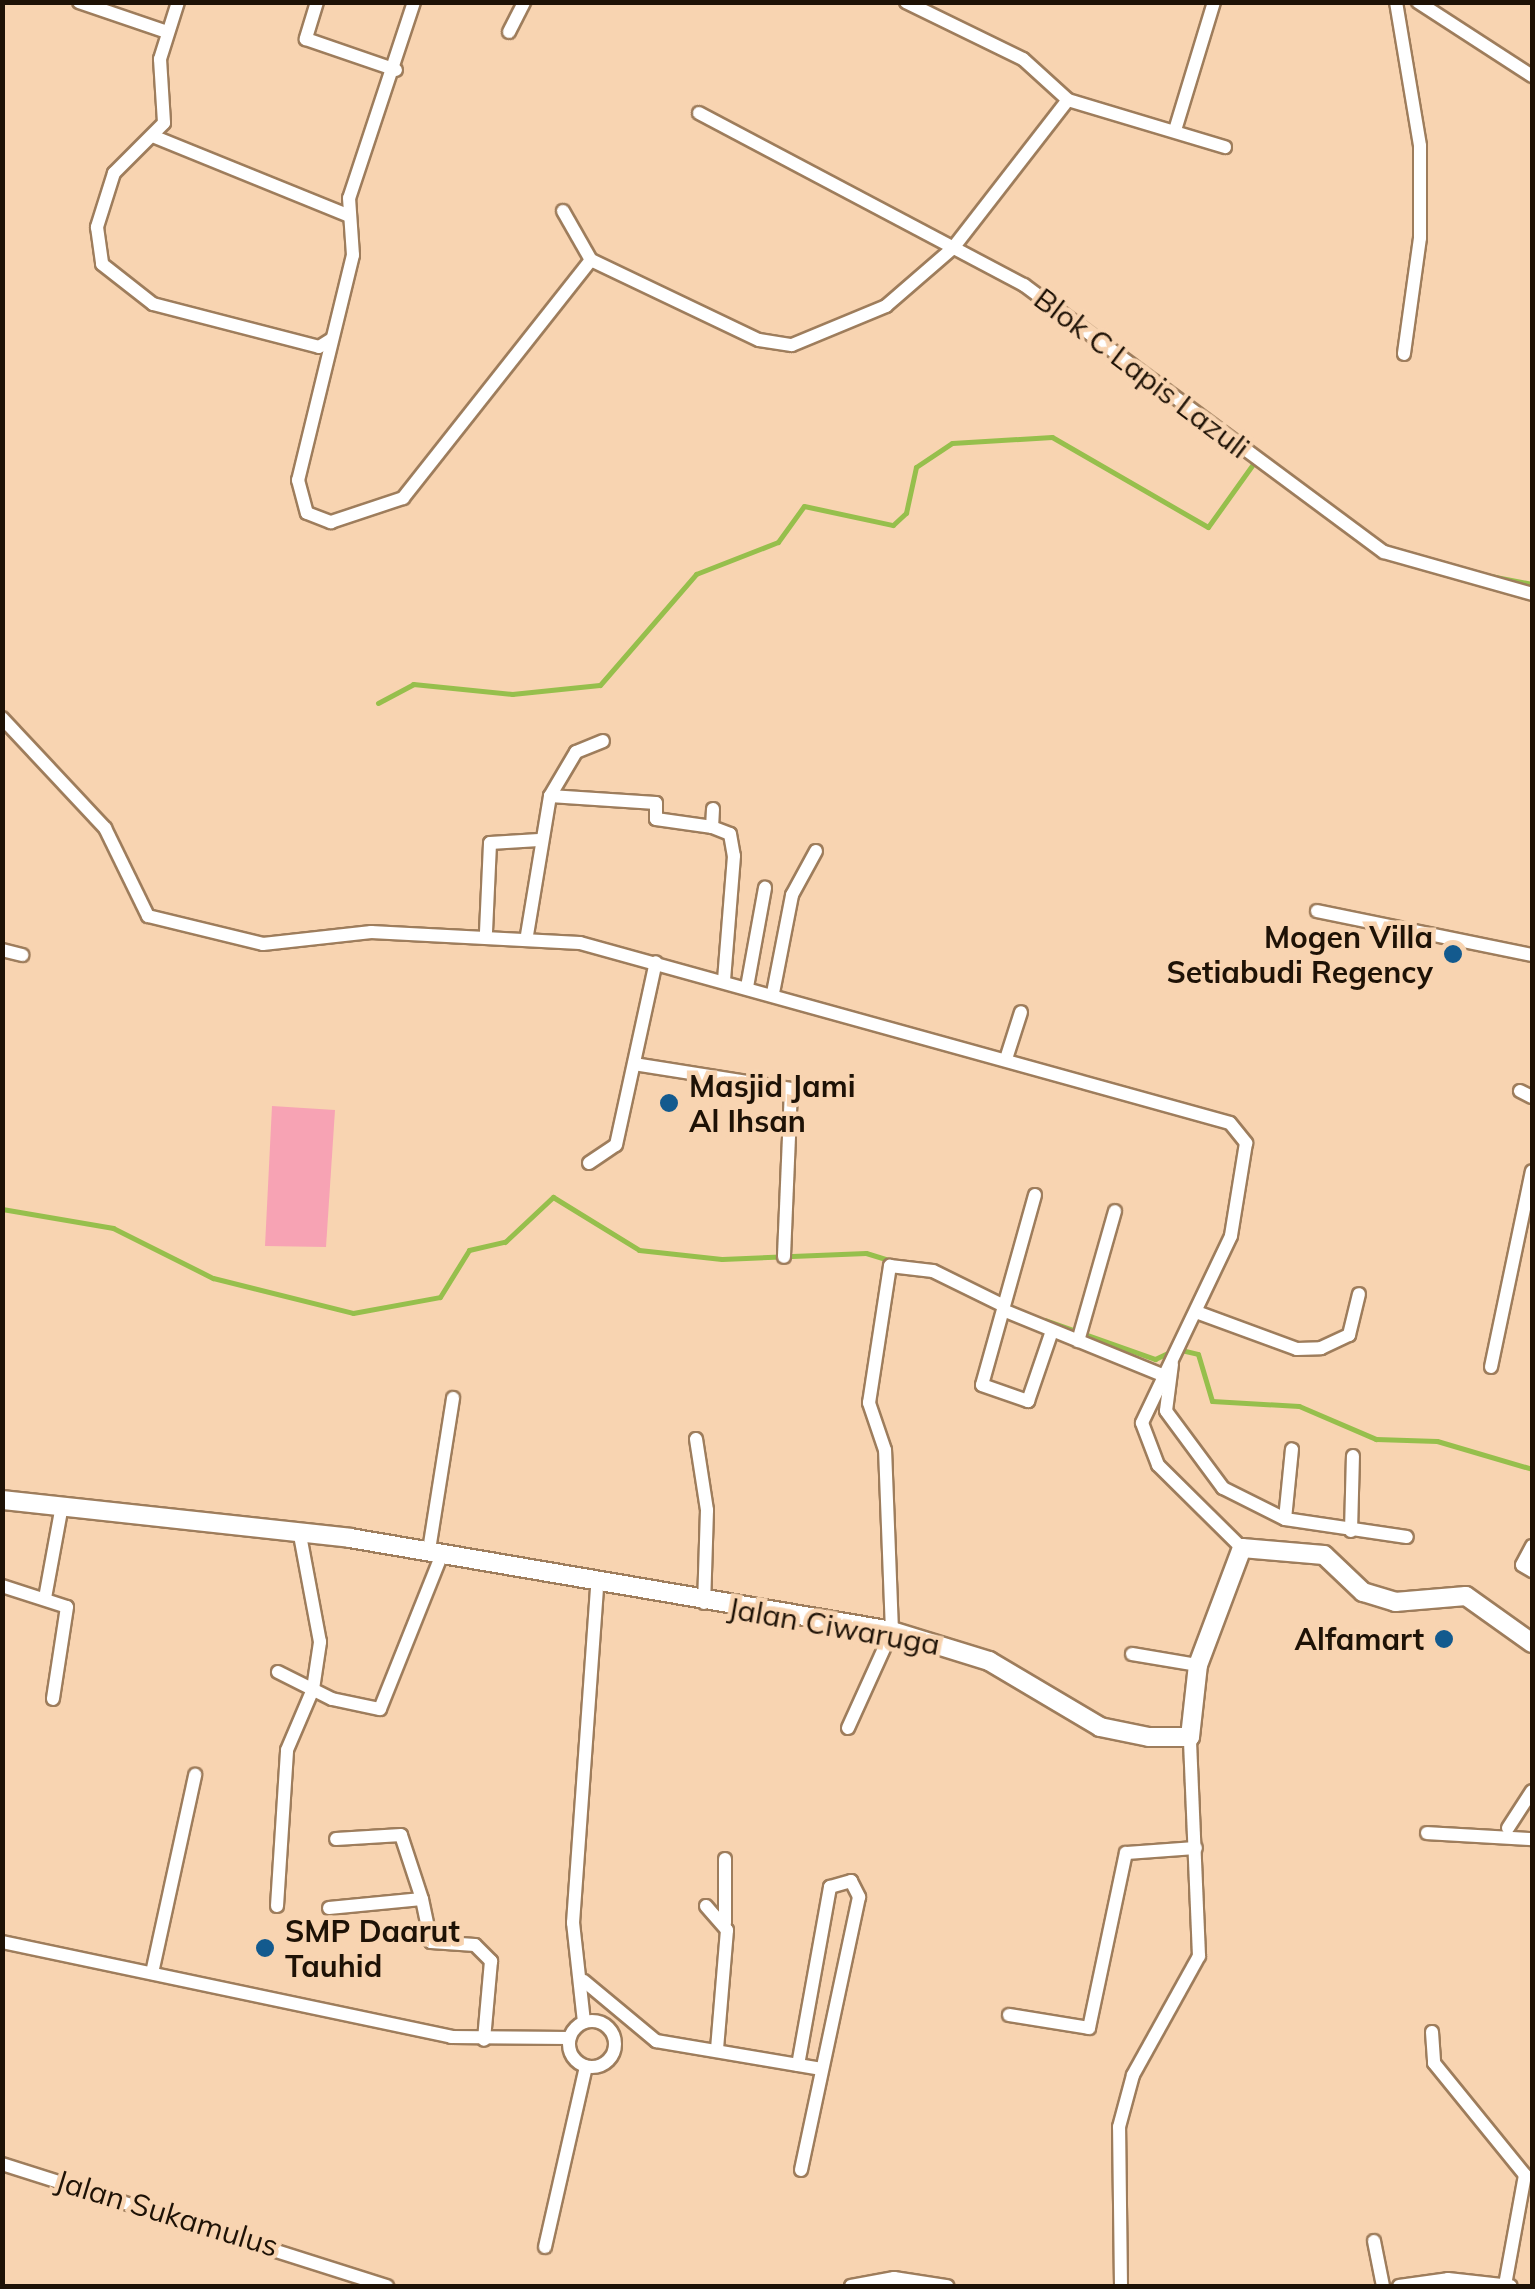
<!DOCTYPE html>
<style>
body{margin:0}
#map{position:relative;width:1535px;height:2289px;overflow:hidden;background:#f8d4b1;font-family:Mulish,sans-serif}
div>[style]{position:absolute}
.green>*{inset:0;background:#f7a3b4}
.stream>*{height:5px;margin:-2.5px;padding:0 2.5px;transform-origin:2.5px;border-radius:2.5px;background:#96bf4c}
.roads{filter:drop-shadow(2px 0 #9e7d5c) drop-shadow(-2px 0 #9e7d5c) drop-shadow(0 2px #9e7d5c) drop-shadow(0 -2px #9e7d5c)}
.street>*{height:12px;margin:-6px;padding:0 6px;transform-origin:6px;border-radius:6px;background:#fff}
.street>.ring{margin:-6px;padding:0;box-sizing:content-box;background:none;border:12px solid #fff;border-radius:50%}
.secondary>*{height:18px;margin:-9px;padding:0 9px;transform-origin:9px;border-radius:9px;background:#fff}
.dots>*{width:28px;height:28px;translate:-50% -50%;box-sizing:border-box;border:5px solid #f8d4b1;border-radius:50%}
span{translate:-50% -50%;white-space:nowrap;text-align:center;line-height:1.15;-webkit-text-stroke:9px #f8d4b1;paint-order:stroke}
.street-label{font-size:30px;color:#1e1206}
.poi-label{font-size:30px;color:#1e1206;font-weight:700}
.right{translate:-100% -50%;text-align:right}
.left{translate:0 -50%;text-align:left}
.frame{position:absolute;inset:0;border:5px solid #1e1206;pointer-events:none}
</style>
<div id="map">
<div class="green">
<i style="clip-path:polygon(272px 1106px,335px 1110px,326px 1247px,265px 1246px)"></i>
</div>
<div class="stream">
<i style="left:1480px;top:574px;width:53px;rotate:10.9deg"></i>
<i style="left:378px;top:703px;width:40px;rotate:-28deg"></i>
<i style="left:413px;top:684px;width:100px;rotate:5.8deg"></i>
<i style="left:512px;top:694px;width:88px;rotate:-5.8deg"></i>
<i style="left:600px;top:685px;width:147px;rotate:-49.1deg"></i>
<i style="left:696px;top:574px;width:88px;rotate:-21.3deg"></i>
<i style="left:778px;top:542px;width:44px;rotate:-54.2deg"></i>
<i style="left:804px;top:506px;width:91px;rotate:12.1deg"></i>
<i style="left:893px;top:525px;width:18px;rotate:-43deg"></i>
<i style="left:906px;top:513px;width:47px;rotate:-77.7deg"></i>
<i style="left:916px;top:467px;width:43px;rotate:-33.7deg"></i>
<i style="left:952px;top:443px;width:100px;rotate:-3.4deg"></i>
<i style="left:1052px;top:437px;width:180px;rotate:30deg"></i>
<i style="left:1208px;top:527px;width:82px;rotate:-54.4deg"></i>
<i style="left:2px;top:1209px;width:113px;rotate:9.7deg"></i>
<i style="left:113px;top:1228px;width:112px;rotate:26.6deg"></i>
<i style="left:213px;top:1278px;width:144px;rotate:14deg"></i>
<i style="left:353px;top:1313px;width:88px;rotate:-10.4deg"></i>
<i style="left:440px;top:1297px;width:55px;rotate:-58.3deg"></i>
<i style="left:469px;top:1250px;width:37px;rotate:-13deg"></i>
<i style="left:505px;top:1242px;width:66px;rotate:-43.2deg"></i>
<i style="left:553px;top:1197px;width:101px;rotate:31.6deg"></i>
<i style="left:639px;top:1250px;width:83px;rotate:6.2deg"></i>
<i style="left:722px;top:1259px;width:144px;rotate:-2.4deg"></i>
<i style="left:866px;top:1253px;width:31px;rotate:17deg"></i>
<i style="left:1045px;top:1320px;width:117px;rotate:19.5deg"></i>
<i style="left:1155px;top:1359px;width:17px;rotate:-25deg"></i>
<i style="left:1181px;top:1350px;width:17px;rotate:13deg"></i>
<i style="left:1198px;top:1354px;width:49px;rotate:73.4deg"></i>
<i style="left:1212px;top:1401px;width:87px;rotate:3.3deg"></i>
<i style="left:1299px;top:1406px;width:84px;rotate:23.2deg"></i>
<i style="left:1376px;top:1439px;width:61px;rotate:1.9deg"></i>
<i style="left:1437px;top:1441px;width:99px;rotate:16.4deg"></i>
</div>
<div class="roads">
<div class="street">
<i style="left:79px;top:2px;width:93px;rotate:18.8deg"></i>
<i style="left:178px;top:2px;width:60px;rotate:107.5deg"></i>
<i style="left:160px;top:59px;width:64px;rotate:86.4deg"></i>
<i style="left:164px;top:123px;width:71px;rotate:135deg"></i>
<i style="left:114px;top:173px;width:57px;rotate:107.5deg"></i>
<i style="left:97px;top:227px;width:37px;rotate:82deg"></i>
<i style="left:102px;top:264px;width:65px;rotate:38.1deg"></i>
<i style="left:153px;top:304px;width:171px;rotate:14.5deg"></i>
<i style="left:319px;top:347px;width:15px;rotate:-32deg"></i>
<i style="left:317px;top:2px;width:39px;rotate:107deg"></i>
<i style="left:306px;top:39px;width:95px;rotate:19deg"></i>
<i style="left:414px;top:2px;width:206px;rotate:108.3deg"></i>
<i style="left:349px;top:198px;width:57px;rotate:86deg"></i>
<i style="left:353px;top:255px;width:232px;rotate:103.7deg"></i>
<i style="left:298px;top:480px;width:34px;rotate:75deg"></i>
<i style="left:307px;top:513px;width:26px;rotate:21deg"></i>
<i style="left:331px;top:522px;width:76px;rotate:-18.4deg"></i>
<i style="left:403px;top:498px;width:303px;rotate:-51.7deg"></i>
<i style="left:591px;top:260px;width:186px;rotate:25.5deg"></i>
<i style="left:759px;top:340px;width:33px;rotate:9deg"></i>
<i style="left:792px;top:345px;width:102px;rotate:-22.5deg"></i>
<i style="left:886px;top:306px;width:89px;rotate:-40.9deg"></i>
<i style="left:953px;top:248px;width:187px;rotate:-52.2deg"></i>
<i style="left:1068px;top:100px;width:164px;rotate:16.7deg"></i>
<i style="left:906px;top:2px;width:130px;rotate:26deg"></i>
<i style="left:1023px;top:59px;width:61px;rotate:42.3deg"></i>
<i style="left:1396px;top:2px;width:146px;rotate:80.5deg"></i>
<i style="left:1420px;top:146px;width:92px;rotate:90deg"></i>
<i style="left:1420px;top:238px;width:117px;rotate:97.9deg"></i>
<i style="left:1418px;top:2px;width:136px;rotate:33deg"></i>
<i style="left:509px;top:32px;width:34px;rotate:-63deg"></i>
<i style="left:699px;top:113px;width:368px;rotate:27.9deg"></i>
<i style="left:1024px;top:285px;width:448px;rotate:36.6deg"></i>
<i style="left:1384px;top:552px;width:154px;rotate:15.8deg"></i>
<i style="left:1176px;top:127px;width:131px;rotate:-73.1deg"></i>
<i style="left:155px;top:137px;width:207px;rotate:22.1deg"></i>
<i style="left:563px;top:211px;width:56px;rotate:60.3deg"></i>
<i style="left:2px;top:718px;width:151px;rotate:46.9deg"></i>
<i style="left:105px;top:828px;width:98px;rotate:64deg"></i>
<i style="left:148px;top:916px;width:118px;rotate:13.7deg"></i>
<i style="left:263px;top:944px;width:109px;rotate:-6.3deg"></i>
<i style="left:371px;top:932px;width:209px;rotate:3deg"></i>
<i style="left:580px;top:943px;width:674px;rotate:15.48deg"></i>
<i style="left:1230px;top:1123px;width:26px;rotate:51deg"></i>
<i style="left:1246px;top:1143px;width:94px;rotate:99.2deg"></i>
<i style="left:1231px;top:1236px;width:207px;rotate:115.5deg"></i>
<i style="left:1142px;top:1423px;width:45px;rotate:69.1deg"></i>
<i style="left:1158px;top:1465px;width:118px;rotate:44.7deg"></i>
<i style="left:550px;top:796px;width:106px;rotate:3.8deg"></i>
<i style="left:656px;top:803px;width:16px;rotate:90deg"></i>
<i style="left:656px;top:819px;width:57px;rotate:8.1deg"></i>
<i style="left:713px;top:809px;width:18px;rotate:93deg"></i>
<i style="left:712px;top:827px;width:19px;rotate:21deg"></i>
<i style="left:730px;top:834px;width:22px;rotate:80deg"></i>
<i style="left:734px;top:856px;width:124px;rotate:94.6deg"></i>
<i style="left:1317px;top:911px;width:219px;rotate:11.6deg"></i>
<i style="left:486px;top:932px;width:89px;rotate:-87.4deg"></i>
<i style="left:490px;top:843px;width:49px;rotate:-3.5deg"></i>
<i style="left:527px;top:935px;width:141px;rotate:-80.6deg"></i>
<i style="left:550px;top:796px;width:51px;rotate:-59.4deg"></i>
<i style="left:576px;top:752px;width:29px;rotate:-22deg"></i>
<i style="left:2px;top:950px;width:21px;rotate:14deg"></i>
<i style="left:747px;top:987px;width:101px;rotate:-79.7deg"></i>
<i style="left:773px;top:993px;width:100px;rotate:-79deg"></i>
<i style="left:792px;top:895px;width:50px;rotate:-61.4deg"></i>
<i style="left:1006px;top:1059px;width:49px;rotate:-72.3deg"></i>
<i style="left:634px;top:1064px;width:159px;rotate:9deg"></i>
<i style="left:791px;top:1089px;width:168px;rotate:92.4deg"></i>
<i style="left:1520px;top:1091px;width:13px;rotate:27deg"></i>
<i style="left:589px;top:1163px;width:32px;rotate:-34deg"></i>
<i style="left:616px;top:1145px;width:187px;rotate:-77.7deg"></i>
<i style="left:1035px;top:1195px;width:197px;rotate:105.6deg"></i>
<i style="left:982px;top:1385px;width:49px;rotate:19.2deg"></i>
<i style="left:1028px;top:1401px;width:74px;rotate:-71.1deg"></i>
<i style="left:1003px;top:1310px;width:172px;rotate:22.2deg"></i>
<i style="left:1199px;top:1313px;width:104px;rotate:20.2deg"></i>
<i style="left:1297px;top:1349px;width:24px;rotate:-2deg"></i>
<i style="left:1321px;top:1348px;width:31px;rotate:-25deg"></i>
<i style="left:1349px;top:1335px;width:42px;rotate:-76.3deg"></i>
<i style="left:1078px;top:1341px;width:135px;rotate:-74.1deg"></i>
<i style="left:1172px;top:1364px;width:47px;rotate:97.3deg"></i>
<i style="left:1166px;top:1411px;width:96px;rotate:53.5deg"></i>
<i style="left:1223px;top:1488px;width:69px;rotate:26.6deg"></i>
<i style="left:1285px;top:1519px;width:123px;rotate:8.4deg"></i>
<i style="left:1491px;top:1367px;width:200px;rotate:-78.2deg"></i>
<i style="left:696px;top:1439px;width:72px;rotate:81.2deg"></i>
<i style="left:707px;top:1510px;width:93px;rotate:91.8deg"></i>
<i style="left:1285px;top:1519px;width:70px;rotate:-84.3deg"></i>
<i style="left:1351px;top:1531px;width:75px;rotate:-88.5deg"></i>
<i style="left:1532px;top:1546px;width:21px;rotate:118deg"></i>
<i style="left:1522px;top:1565px;width:12px;rotate:31deg"></i>
<i style="left:429px;top:1550px;width:154px;rotate:-81deg"></i>
<i style="left:2px;top:1586px;width:68px;rotate:17.9deg"></i>
<i style="left:67px;top:1607px;width:93px;rotate:98.7deg"></i>
<i style="left:45px;top:1598px;width:95px;rotate:-79.6deg"></i>
<i style="left:1132px;top:1654px;width:67px;rotate:9.5deg"></i>
<i style="left:278px;top:1672px;width:60px;rotate:26.6deg"></i>
<i style="left:332px;top:1699px;width:49px;rotate:11.8deg"></i>
<i style="left:380px;top:1709px;width:167px;rotate:-68.2deg"></i>
<i style="left:848px;top:1728px;width:107px;rotate:-65.6deg"></i>
<i style="left:892px;top:1631px;width:181px;rotate:-92.2deg"></i>
<i style="left:885px;top:1450px;width:50px;rotate:-108.8deg"></i>
<i style="left:869px;top:1403px;width:139px;rotate:-81.3deg"></i>
<i style="left:890px;top:1266px;width:43px;rotate:6.6deg"></i>
<i style="left:933px;top:1271px;width:79px;rotate:26.2deg"></i>
<i style="left:1508px;top:1828px;width:44px;rotate:-57deg"></i>
<i style="left:1427px;top:1833px;width:105px;rotate:3.3deg"></i>
<i style="left:422px;top:1899px;width:44px;rotate:78.2deg"></i>
<i style="left:431px;top:1942px;width:44px;rotate:3.9deg"></i>
<i style="left:475px;top:1945px;width:23px;rotate:45deg"></i>
<i style="left:491px;top:1961px;width:79px;rotate:95.1deg"></i>
<i style="left:277px;top:1906px;width:156px;rotate:-86.3deg"></i>
<i style="left:287px;top:1750px;width:66px;rotate:-66.9deg"></i>
<i style="left:313px;top:1689px;width:48px;rotate:-81.5deg"></i>
<i style="left:320px;top:1642px;width:109px;rotate:-100.6deg"></i>
<i style="left:706px;top:1906px;width:32px;rotate:49deg"></i>
<i style="left:727px;top:1930px;width:120px;rotate:94.8deg"></i>
<i style="left:329px;top:1908px;width:93px;rotate:-5.5deg"></i>
<i style="left:422px;top:1899px;width:67px;rotate:-108.2deg"></i>
<i style="left:401px;top:1835px;width:65px;rotate:176.5deg"></i>
<i style="left:725px;top:1923px;width:64px;rotate:-90deg"></i>
<i style="left:2px;top:1942px;width:459px;rotate:11.9deg"></i>
<i style="left:451px;top:2037px;width:118px;rotate:0.5deg"></i>
<i style="left:152px;top:1973px;width:203px;rotate:-77.7deg"></i>
<i style="left:584px;top:1981px;width:94px;rotate:39.8deg"></i>
<i style="left:656px;top:2041px;width:168px;rotate:9.6deg"></i>
<i style="left:1009px;top:2015px;width:81px;rotate:9.2deg"></i>
<i style="left:1089px;top:2028px;width:179px;rotate:-78.1deg"></i>
<i style="left:1126px;top:1853px;width:70px;rotate:-4.1deg"></i>
<i class="ring" style="left:569px;top:2021px;width:34px;height:34px"></i>
<i style="left:584px;top:2022px;width:100px;rotate:-96.3deg"></i>
<i style="left:573px;top:1923px;width:338px;rotate:-85.9deg"></i>
<i style="left:1432px;top:2032px;width:31px;rotate:86deg"></i>
<i style="left:1434px;top:2063px;width:144px;rotate:50.9deg"></i>
<i style="left:1525px;top:2175px;width:112px;rotate:100.3deg"></i>
<i style="left:798px;top:2065px;width:181px;rotate:-79.8deg"></i>
<i style="left:830px;top:1887px;width:22px;rotate:-16deg"></i>
<i style="left:851px;top:1881px;width:18px;rotate:63deg"></i>
<i style="left:859px;top:1897px;width:279px;rotate:102deg"></i>
<i style="left:2px;top:2164px;width:404px;rotate:17.6deg"></i>
<i style="left:1374px;top:2241px;width:46px;rotate:78.7deg"></i>
<i style="left:545px;top:2247px;width:185px;rotate:-77.2deg"></i>
<i style="left:851px;top:2286px;width:44px;rotate:-10.5deg"></i>
<i style="left:894px;top:2278px;width:54px;rotate:8.6deg"></i>
<i style="left:1121px;top:2286px;width:159px;rotate:-90.7deg"></i>
<i style="left:1119px;top:2127px;width:54px;rotate:-74.9deg"></i>
<i style="left:1133px;top:2075px;width:136px;rotate:-61deg"></i>
<i style="left:1199px;top:1956px;width:219px;rotate:-92.4deg"></i>
<i style="left:1399px;top:2286px;width:49px;rotate:-8.1deg"></i>
<i style="left:1448px;top:2279px;width:63px;rotate:6.3deg"></i>
</div>
<div class="secondary">
<i style="left:2px;top:1500px;width:350px;rotate:6.2deg"></i>
<i style="left:350px;top:1538px;width:550px;rotate:9.74deg"></i>
<i style="left:892px;top:1631px;width:102px;rotate:17.2deg"></i>
<i style="left:989px;top:1661px;width:129px;rotate:30.7deg"></i>
<i style="left:1100px;top:1727px;width:50px;rotate:11.5deg"></i>
<i style="left:1149px;top:1737px;width:41px"></i>
<i style="left:1190px;top:1737px;width:72px;rotate:-83.7deg"></i>
<i style="left:1198px;top:1665px;width:125px;rotate:-69.4deg"></i>
<i style="left:1242px;top:1548px;width:82px;rotate:4.9deg"></i>
<i style="left:1324px;top:1555px;width:54px;rotate:43.5deg"></i>
<i style="left:1363px;top:1592px;width:34px;rotate:17deg"></i>
<i style="left:1395px;top:1602px;width:71px;rotate:-4.8deg"></i>
<i style="left:1466px;top:1596px;width:81px;rotate:35.5deg"></i>
</div>
</div>
<div class="dots">
<i style="left:1453px;top:954px;background:#135a8e"></i>
<i style="left:669px;top:1103px;background:#135a8e"></i>
<i style="left:1444px;top:1639px;background:#135a8e"></i>
<i style="left:265px;top:1948px;background:#135a8e"></i>
</div>
<div class="street-label">
<span style="left:1142px;top:373px;rotate:37deg">Blok C Lapis Lazuli</span>
<span style="left:834px;top:1626px;rotate:10deg">Jalan Ciwaruga</span>
<span style="left:167px;top:2213px;rotate:17deg">Jalan Sukamulus</span>
</div>
<div class="poi-label">
<span class="right" style="left:1433px;top:954px">Mogen Villa<br>Setiabudi Regency</span>
<span class="left" style="left:689px;top:1103px">Masjid Jami<br>Al Ihsan</span>
<span class="right" style="left:1424px;top:1639px">Alfamart</span>
<span class="left" style="left:285px;top:1948px">SMP Daarut<br>Tauhid</span>
</div>
<div class="frame"></div>
</div>
